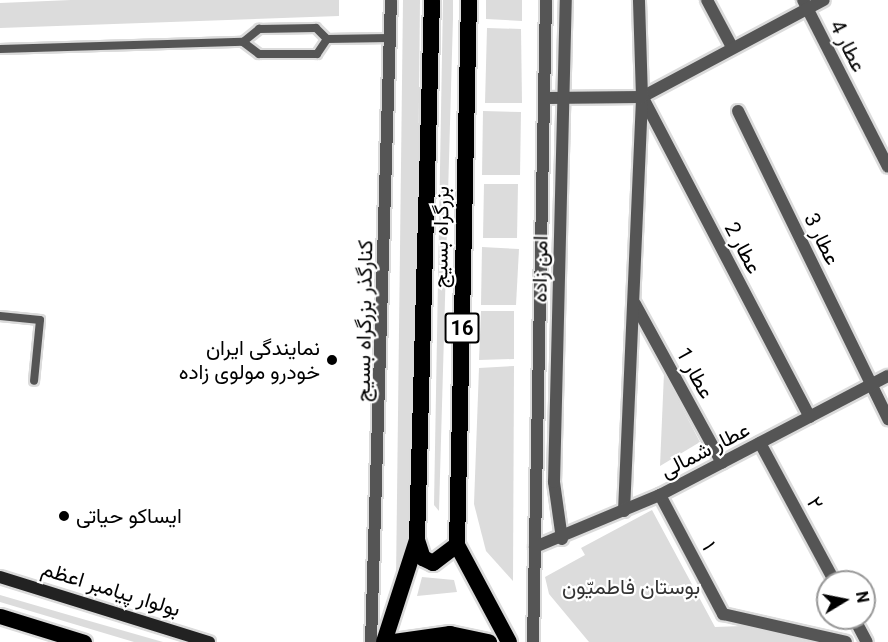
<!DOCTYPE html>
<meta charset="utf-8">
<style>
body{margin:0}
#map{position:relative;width:888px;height:642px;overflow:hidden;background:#fff;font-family:Roboto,Vazirmatn,sans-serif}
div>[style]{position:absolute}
.green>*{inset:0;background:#dcdcdc}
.roads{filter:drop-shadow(2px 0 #dbdbdb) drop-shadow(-2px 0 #dbdbdb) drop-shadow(0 2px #dbdbdb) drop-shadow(0 -2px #dbdbdb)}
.service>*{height:8px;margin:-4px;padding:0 4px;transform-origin:4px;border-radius:4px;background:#555}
.minor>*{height:12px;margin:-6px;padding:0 6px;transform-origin:6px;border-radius:6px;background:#555}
.tertiary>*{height:12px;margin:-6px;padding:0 6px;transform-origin:6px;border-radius:6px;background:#555}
.secondary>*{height:12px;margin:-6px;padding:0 6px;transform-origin:6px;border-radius:6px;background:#222}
.primary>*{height:15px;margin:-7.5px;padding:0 7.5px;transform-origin:7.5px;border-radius:7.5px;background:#000}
.trunk>*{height:16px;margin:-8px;padding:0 8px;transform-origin:8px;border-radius:8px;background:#000}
.dots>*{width:16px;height:16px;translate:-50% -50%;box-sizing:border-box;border:3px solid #fff;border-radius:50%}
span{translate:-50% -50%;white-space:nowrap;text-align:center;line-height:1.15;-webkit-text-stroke:4.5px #fff;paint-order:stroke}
.shield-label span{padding:2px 4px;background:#fff;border:2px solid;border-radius:4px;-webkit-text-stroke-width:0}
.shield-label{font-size:20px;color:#000;font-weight:700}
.street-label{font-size:21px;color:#000}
.poi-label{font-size:21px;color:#000}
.right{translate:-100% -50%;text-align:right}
.left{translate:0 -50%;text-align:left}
.park-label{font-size:21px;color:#333}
.north{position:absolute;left:816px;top:570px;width:60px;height:60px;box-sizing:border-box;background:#fff;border:2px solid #999;border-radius:50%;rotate:80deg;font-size:16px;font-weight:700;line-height:24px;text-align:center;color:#000}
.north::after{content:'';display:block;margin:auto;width:21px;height:27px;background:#000;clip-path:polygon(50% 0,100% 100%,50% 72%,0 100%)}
</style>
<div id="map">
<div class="green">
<i style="clip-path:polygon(71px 0,339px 0,339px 16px,0 28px,0 3px)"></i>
<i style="clip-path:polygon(403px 0,420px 0,415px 497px,413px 536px,396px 580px)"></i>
<i style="clip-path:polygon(443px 0,453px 0,453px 18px,439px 511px,434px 505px)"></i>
<i style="clip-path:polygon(486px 0,522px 0,522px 21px,486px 19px)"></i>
<i style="clip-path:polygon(487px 28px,521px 29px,522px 103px,485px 103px)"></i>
<i style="clip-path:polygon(483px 111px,521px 112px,520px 175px,482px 175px)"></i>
<i style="clip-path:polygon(484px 184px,518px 184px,517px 238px,483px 238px)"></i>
<i style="clip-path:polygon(482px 247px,519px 249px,516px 305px,481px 305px)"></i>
<i style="clip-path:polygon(481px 311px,514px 311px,514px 359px,479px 360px)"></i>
<i style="clip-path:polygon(514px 366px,513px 581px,486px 551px,474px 504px,479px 368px)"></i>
<i style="clip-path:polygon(664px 373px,700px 442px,660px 466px)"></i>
<i style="clip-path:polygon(652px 510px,715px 627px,742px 626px,810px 642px,589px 642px,549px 594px,545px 577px,585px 555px,581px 548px)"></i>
<i style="clip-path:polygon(422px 577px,454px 580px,457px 592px,417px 596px)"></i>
<i style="clip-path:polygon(0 595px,86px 620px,163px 642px,134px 642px,0 602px)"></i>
</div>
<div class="roads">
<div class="service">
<i style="left:243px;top:42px;width:20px;rotate:37deg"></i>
<i style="left:259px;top:54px;width:58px"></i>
<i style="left:317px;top:54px;width:18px;rotate:-56deg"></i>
<i style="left:0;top:49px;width:243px;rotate:-1.7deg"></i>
<i style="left:243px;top:42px;width:21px;rotate:-39deg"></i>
<i style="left:259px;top:29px;width:57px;rotate:-1deg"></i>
<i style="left:316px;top:28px;width:16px;rotate:45deg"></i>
<i style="left:327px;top:39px;width:63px;rotate:-0.9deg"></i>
<i style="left:0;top:316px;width:40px;rotate:5.7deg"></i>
<i style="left:40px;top:320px;width:61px;rotate:95.6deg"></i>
</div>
<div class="minor">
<i style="left:707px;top:0;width:53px;rotate:62deg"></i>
<i style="left:803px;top:0;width:187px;rotate:63deg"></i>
<i style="left:547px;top:98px;width:95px;rotate:-0.6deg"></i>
<i style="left:642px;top:97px;width:206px;rotate:-28.1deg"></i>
<i style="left:643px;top:98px;width:360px;rotate:62.4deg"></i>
<i style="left:738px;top:111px;width:343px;rotate:64deg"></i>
<i style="left:635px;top:304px;width:181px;rotate:61.3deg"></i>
<i style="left:760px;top:443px;width:158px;rotate:61.7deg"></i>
<i style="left:660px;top:495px;width:135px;rotate:62.1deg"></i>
<i style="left:723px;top:614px;width:126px;rotate:12.8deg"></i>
<i style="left:624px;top:511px;width:414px;rotate:-87.5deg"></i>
<i style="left:642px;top:97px;width:97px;rotate:-91.8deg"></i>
<i style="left:562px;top:539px;width:58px;rotate:-98deg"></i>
<i style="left:554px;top:482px;width:482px;rotate:-88.6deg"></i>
<i style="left:854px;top:618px;width:27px;rotate:62deg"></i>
</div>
<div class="tertiary">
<i style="left:535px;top:547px;width:135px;rotate:-22.6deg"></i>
<i style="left:660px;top:495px;width:257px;rotate:-27.6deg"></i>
<i style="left:371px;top:642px;width:642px;rotate:-88.22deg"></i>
<i style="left:533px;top:642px;width:642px;rotate:-88.84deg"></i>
</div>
<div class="secondary">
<i style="left:0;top:577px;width:219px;rotate:17.3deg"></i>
</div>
<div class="primary">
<i style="left:0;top:616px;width:88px;rotate:17.2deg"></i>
</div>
<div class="trunk">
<i style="left:469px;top:0;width:545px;rotate:91.26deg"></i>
<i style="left:457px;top:545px;width:110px;rotate:61.8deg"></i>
<i style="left:417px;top:540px;width:19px;rotate:72deg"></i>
<i style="left:423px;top:558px;width:11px;rotate:27deg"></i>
<i style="left:433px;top:563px;width:30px;rotate:-37deg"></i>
<i style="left:384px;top:642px;width:107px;rotate:-72.1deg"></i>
<i style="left:417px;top:540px;width:540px;rotate:-88.41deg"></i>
<i style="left:394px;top:642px;width:57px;rotate:-8.1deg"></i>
<i style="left:450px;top:634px;width:40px;rotate:12deg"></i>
</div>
</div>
<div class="dots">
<i style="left:332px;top:360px;background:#000"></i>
<i style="left:64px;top:516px;background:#000"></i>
</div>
<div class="shield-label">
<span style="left:462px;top:328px">16</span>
</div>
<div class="street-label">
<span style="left:848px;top:46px;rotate:63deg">عطار 4</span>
<span style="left:441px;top:237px;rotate:-89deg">بزرگراه بسیج</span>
<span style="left:822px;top:239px;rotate:64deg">عطار 3</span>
<span style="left:743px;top:248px;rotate:62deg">عطار 2</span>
<span style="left:540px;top:269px;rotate:-89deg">امن زاده</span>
<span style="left:364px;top:321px;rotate:-89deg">کنارگذر بزرگراه بسیج</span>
<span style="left:695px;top:373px;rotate:61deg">عطار 1</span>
<span style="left:705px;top:450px;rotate:-27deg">عطار شمالی</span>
<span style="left:815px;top:503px;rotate:62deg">۲</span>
<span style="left:709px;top:546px;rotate:62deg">۱</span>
<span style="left:111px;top:589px;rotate:17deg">بولوار پیامبر اعظم</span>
</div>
<div class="poi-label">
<span class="right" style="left:320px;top:360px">نمایندگی ایران<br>خودرو مولوی زاده</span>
<span class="left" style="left:76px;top:516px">ایساکو حیاتی</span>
</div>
<div class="park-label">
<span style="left:631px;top:587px">بوستان فاطمیّون</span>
</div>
<div class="north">N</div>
</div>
